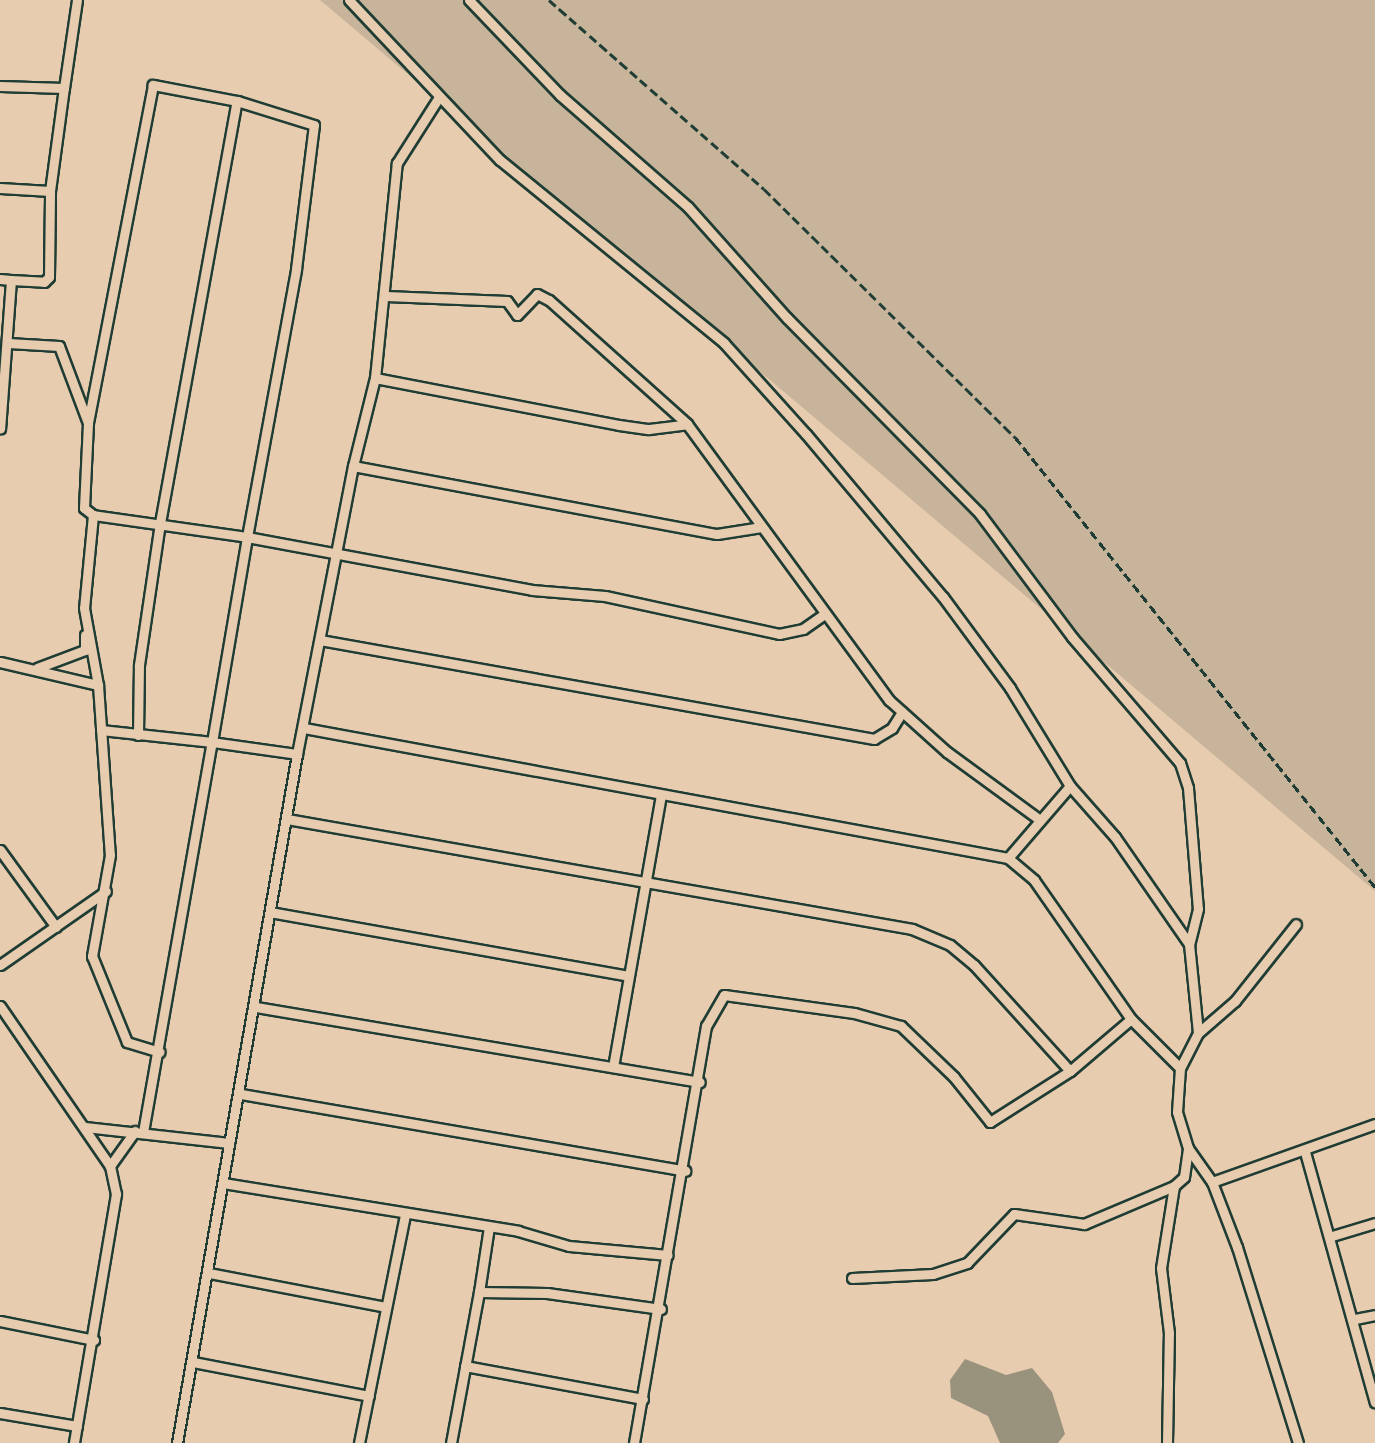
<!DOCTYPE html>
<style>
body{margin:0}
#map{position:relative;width:1375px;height:1443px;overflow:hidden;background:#e8ccaf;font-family:Sriracha,sans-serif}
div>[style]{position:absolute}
.green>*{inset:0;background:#c7b49a}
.water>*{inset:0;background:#99937e}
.roads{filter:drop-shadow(2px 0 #1f3d34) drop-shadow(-2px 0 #1f3d34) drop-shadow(0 2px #1f3d34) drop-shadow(0 -2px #1f3d34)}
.street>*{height:9px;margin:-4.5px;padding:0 4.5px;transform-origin:4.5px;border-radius:4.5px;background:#e8ccaf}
.rail>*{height:3px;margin-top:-1.5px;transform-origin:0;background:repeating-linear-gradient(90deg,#1f3d34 0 9px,transparent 0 13.5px)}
span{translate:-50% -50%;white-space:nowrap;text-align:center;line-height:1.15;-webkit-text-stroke:4.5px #e8ccaf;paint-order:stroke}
</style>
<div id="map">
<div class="green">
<i style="clip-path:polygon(320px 0,1375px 0,1375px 891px)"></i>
</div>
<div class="water">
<i style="clip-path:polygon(965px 1359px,1006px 1375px,1032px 1368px,1052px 1392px,1065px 1434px,1058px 1443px,1000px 1443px,988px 1416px,951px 1398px,950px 1380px)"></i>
</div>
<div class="roads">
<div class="street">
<i style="left:349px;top:0;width:220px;rotate:46.7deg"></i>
<i style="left:500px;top:160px;width:289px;rotate:39.2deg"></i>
<i style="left:724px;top:343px;width:122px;rotate:48deg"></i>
<i style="left:806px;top:434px;width:213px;rotate:50deg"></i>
<i style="left:943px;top:597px;width:113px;rotate:53.6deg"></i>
<i style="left:1010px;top:688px;width:115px;rotate:58.5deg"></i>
<i style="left:1070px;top:786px;width:68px;rotate:48.6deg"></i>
<i style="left:1115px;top:837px;width:130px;rotate:55.3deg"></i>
<i style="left:469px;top:0;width:132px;rotate:46.2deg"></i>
<i style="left:560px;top:95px;width:170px;rotate:41.2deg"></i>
<i style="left:688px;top:207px;width:149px;rotate:48.3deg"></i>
<i style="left:787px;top:318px;width:275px;rotate:45.4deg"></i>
<i style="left:980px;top:514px;width:154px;rotate:53.2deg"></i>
<i style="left:1072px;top:637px;width:166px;rotate:49.4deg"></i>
<i style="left:1180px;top:763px;width:26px;rotate:72deg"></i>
<i style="left:1188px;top:788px;width:121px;rotate:85.3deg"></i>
<i style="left:1198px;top:909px;width:36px;rotate:104deg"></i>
<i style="left:1189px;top:944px;width:89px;rotate:84.2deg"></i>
<i style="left:1198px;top:1033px;width:39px;rotate:117deg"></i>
<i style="left:1180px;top:1068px;width:44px;rotate:93.9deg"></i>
<i style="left:1177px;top:1112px;width:38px;rotate:73deg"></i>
<i style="left:1188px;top:1148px;width:42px;rotate:54.8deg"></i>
<i style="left:1212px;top:1182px;width:70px;rotate:69deg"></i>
<i style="left:1237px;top:1247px;width:205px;rotate:72.7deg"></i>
<i style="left:0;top:86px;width:64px;rotate:1.8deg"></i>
<i style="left:64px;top:88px;width:89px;rotate:-81.6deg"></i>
<i style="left:0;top:188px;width:50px;rotate:3.4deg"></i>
<i style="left:0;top:279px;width:11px;rotate:5deg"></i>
<i style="left:11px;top:280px;width:149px;rotate:94.2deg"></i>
<i style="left:11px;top:280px;width:33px;rotate:3deg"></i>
<i style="left:44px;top:282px;width:7px;rotate:-45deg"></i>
<i style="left:49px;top:277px;width:86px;rotate:-89.3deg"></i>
<i style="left:50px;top:191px;width:104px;rotate:-82.3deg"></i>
<i style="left:386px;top:296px;width:121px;rotate:2.4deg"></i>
<i style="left:507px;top:301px;width:17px;rotate:54deg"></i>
<i style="left:517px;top:315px;width:29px;rotate:-46deg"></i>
<i style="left:537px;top:294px;width:13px;rotate:27deg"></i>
<i style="left:549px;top:300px;width:186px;rotate:41.9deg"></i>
<i style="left:687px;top:424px;width:342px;rotate:53.8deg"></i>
<i style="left:889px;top:700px;width:78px;rotate:41.9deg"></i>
<i style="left:947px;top:752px;width:115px;rotate:36.2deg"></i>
<i style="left:8px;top:343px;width:51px;rotate:3.4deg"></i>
<i style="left:59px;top:346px;width:82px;rotate:69.4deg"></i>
<i style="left:375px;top:378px;width:248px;rotate:10.9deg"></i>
<i style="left:619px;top:425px;width:30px;rotate:8deg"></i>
<i style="left:649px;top:429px;width:38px;rotate:-7deg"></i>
<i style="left:353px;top:466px;width:370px;rotate:10.6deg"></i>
<i style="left:717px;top:534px;width:45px;rotate:-9deg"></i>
<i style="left:93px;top:515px;width:93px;rotate:95.5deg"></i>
<i style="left:84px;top:608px;width:78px;rotate:79.7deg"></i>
<i style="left:98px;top:685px;width:170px;rotate:86deg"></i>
<i style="left:110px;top:855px;width:103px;rotate:100.1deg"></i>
<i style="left:92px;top:956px;width:93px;rotate:67.9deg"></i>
<i style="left:127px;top:1042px;width:34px;rotate:17deg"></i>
<i style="left:320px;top:640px;width:563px;rotate:10.13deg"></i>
<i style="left:874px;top:739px;width:21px;rotate:-31deg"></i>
<i style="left:892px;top:728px;width:19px;rotate:-58deg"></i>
<i style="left:0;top:662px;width:101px;rotate:13.2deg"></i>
<i style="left:37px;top:668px;width:51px;rotate:-20.6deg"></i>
<i style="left:85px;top:650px;width:15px;rotate:-90deg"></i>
<i style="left:304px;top:728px;width:716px;rotate:10.46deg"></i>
<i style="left:1008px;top:858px;width:34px;rotate:40deg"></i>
<i style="left:1034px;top:880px;width:169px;rotate:55.1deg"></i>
<i style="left:1131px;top:1019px;width:69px;rotate:45deg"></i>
<i style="left:101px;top:730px;width:112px;rotate:6.2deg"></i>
<i style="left:212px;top:742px;width:208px;rotate:-80.3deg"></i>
<i style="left:247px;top:537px;width:272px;rotate:-79.6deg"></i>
<i style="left:296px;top:269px;width:145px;rotate:-82.9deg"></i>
<i style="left:314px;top:125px;width:81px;rotate:-162.7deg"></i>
<i style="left:237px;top:101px;width:86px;rotate:-169.2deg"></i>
<i style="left:153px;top:85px;width:344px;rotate:100.9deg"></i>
<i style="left:88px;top:423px;width:85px;rotate:92.7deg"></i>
<i style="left:84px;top:508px;width:11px;rotate:38deg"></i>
<i style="left:93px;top:515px;width:156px;rotate:8.1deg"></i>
<i style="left:247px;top:537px;width:290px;rotate:10.5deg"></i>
<i style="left:532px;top:590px;width:73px;rotate:4.7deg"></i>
<i style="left:605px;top:596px;width:178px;rotate:12.3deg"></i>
<i style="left:779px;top:634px;width:25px;rotate:-12deg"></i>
<i style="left:803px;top:629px;width:24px;rotate:-35deg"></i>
<i style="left:138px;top:735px;width:70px;rotate:-89.2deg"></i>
<i style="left:139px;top:665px;width:144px;rotate:-81.6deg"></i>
<i style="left:160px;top:523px;width:429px;rotate:-79.7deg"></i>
<i style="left:287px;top:819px;width:635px;rotate:9.98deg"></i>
<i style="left:912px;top:929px;width:41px;rotate:22.8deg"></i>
<i style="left:950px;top:945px;width:31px;rotate:40deg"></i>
<i style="left:974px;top:965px;width:143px;rotate:47.8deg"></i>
<i style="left:1070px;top:1071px;width:95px;rotate:147.5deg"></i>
<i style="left:990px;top:1122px;width:58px;rotate:-128.7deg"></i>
<i style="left:954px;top:1077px;width:74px;rotate:-136.1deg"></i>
<i style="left:901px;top:1026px;width:49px;rotate:-164.5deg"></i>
<i style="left:854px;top:1013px;width:131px;rotate:-172.1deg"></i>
<i style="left:724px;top:995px;width:36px;rotate:120deg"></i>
<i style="left:706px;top:1026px;width:423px;rotate:99.8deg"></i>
<i style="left:0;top:850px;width:95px;rotate:54deg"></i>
<i style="left:1008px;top:858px;width:95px;rotate:-49.3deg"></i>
<i style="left:270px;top:912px;width:364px;rotate:10.1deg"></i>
<i style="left:0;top:965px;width:129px;rotate:-34.9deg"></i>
<i style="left:0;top:1006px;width:194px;rotate:55.5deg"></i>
<i style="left:110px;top:1166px;width:29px;rotate:78deg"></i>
<i style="left:116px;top:1194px;width:253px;rotate:99.6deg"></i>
<i style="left:256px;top:1007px;width:450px;rotate:9.6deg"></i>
<i style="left:1198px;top:1033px;width:49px;rotate:-40.9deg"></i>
<i style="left:1235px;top:1001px;width:98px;rotate:-51.6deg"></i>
<i style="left:613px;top:1067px;width:276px;rotate:-80deg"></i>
<i style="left:1070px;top:1071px;width:80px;rotate:-40.4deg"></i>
<i style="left:241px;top:1094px;width:451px;rotate:9.8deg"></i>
<i style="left:85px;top:1127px;width:145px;rotate:6.3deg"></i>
<i style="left:143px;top:1132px;width:396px;rotate:-80deg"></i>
<i style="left:212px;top:742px;width:86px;rotate:8deg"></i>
<i style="left:1305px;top:1152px;width:260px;rotate:74.4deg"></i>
<i style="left:110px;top:1166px;width:43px;rotate:-54.5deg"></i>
<i style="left:1212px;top:1182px;width:173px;rotate:-19.6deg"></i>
<i style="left:223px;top:1183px;width:299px;rotate:9.2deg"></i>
<i style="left:518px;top:1231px;width:53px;rotate:16.4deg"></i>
<i style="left:569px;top:1246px;width:99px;rotate:5.2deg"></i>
<i style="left:1332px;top:1236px;width:45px;rotate:-16.8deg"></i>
<i style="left:209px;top:1273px;width:179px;rotate:10.9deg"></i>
<i style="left:852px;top:1278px;width:81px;rotate:-2.8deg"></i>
<i style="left:933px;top:1274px;width:36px;rotate:-18deg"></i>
<i style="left:967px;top:1263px;width:68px;rotate:-46.2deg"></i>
<i style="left:1014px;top:1214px;width:71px;rotate:8.1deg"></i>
<i style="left:1084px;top:1224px;width:98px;rotate:-22.9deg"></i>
<i style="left:479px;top:1292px;width:66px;rotate:-81.3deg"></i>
<i style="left:1355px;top:1319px;width:20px;rotate:-11deg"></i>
<i style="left:0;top:1321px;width:96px;rotate:11.4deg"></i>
<i style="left:193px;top:1362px;width:179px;rotate:10.9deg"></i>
<i style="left:465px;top:1366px;width:181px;rotate:10.5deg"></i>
<i style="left:0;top:1413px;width:78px;rotate:9.6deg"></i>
<i style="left:177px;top:1443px;width:699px;rotate:-80.12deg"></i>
<i style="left:297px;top:754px;width:293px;rotate:-79deg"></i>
<i style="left:353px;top:466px;width:91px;rotate:-76deg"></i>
<i style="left:375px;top:378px;width:216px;rotate:-84.2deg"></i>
<i style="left:397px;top:163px;width:78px;rotate:-57.5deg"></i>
<i style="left:359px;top:1443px;width:233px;rotate:-78.6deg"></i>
<i style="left:451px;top:1443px;width:154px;rotate:-79.5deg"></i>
<i style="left:479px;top:1292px;width:68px;rotate:0.8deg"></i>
<i style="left:547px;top:1293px;width:115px;rotate:8deg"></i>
<i style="left:1167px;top:1443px;width:110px;rotate:-89deg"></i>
<i style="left:1169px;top:1333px;width:65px;rotate:-97deg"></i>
<i style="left:1161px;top:1268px;width:83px;rotate:-81deg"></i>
<i style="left:1174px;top:1186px;width:13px;rotate:-42deg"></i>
<i style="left:1184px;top:1177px;width:29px;rotate:-82deg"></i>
</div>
</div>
<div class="rail">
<i style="left:549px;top:0;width:286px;rotate:41.3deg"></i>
<i style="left:764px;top:189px;width:353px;rotate:44.7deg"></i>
<i style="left:1015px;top:437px;width:576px;rotate:51.34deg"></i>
</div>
</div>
